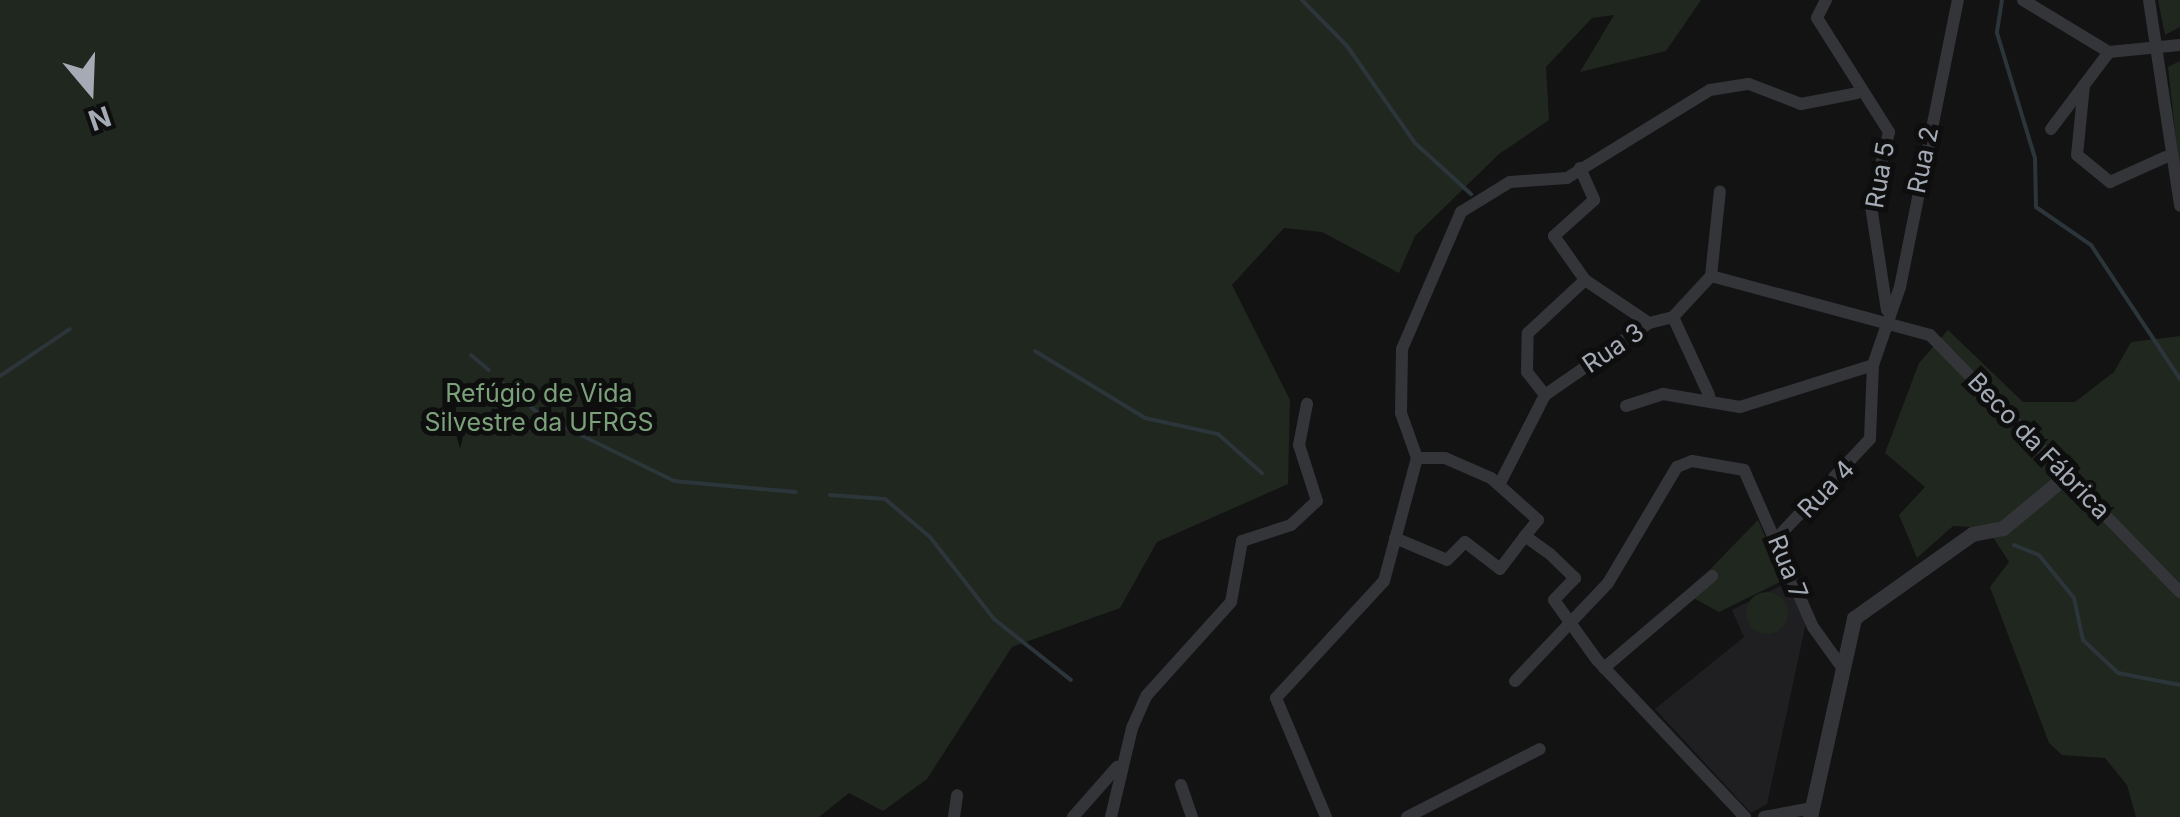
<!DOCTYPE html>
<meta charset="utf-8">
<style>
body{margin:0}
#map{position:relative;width:2180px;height:817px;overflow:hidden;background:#131314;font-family:Inter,sans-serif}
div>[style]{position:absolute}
.built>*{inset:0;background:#1f1f21}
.green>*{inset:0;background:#1f271f}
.round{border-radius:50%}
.stream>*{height:4px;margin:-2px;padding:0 2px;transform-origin:2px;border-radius:2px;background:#2b353a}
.minor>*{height:12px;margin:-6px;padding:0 6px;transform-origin:6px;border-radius:6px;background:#333539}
.tertiary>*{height:15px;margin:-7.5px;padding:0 7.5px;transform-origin:7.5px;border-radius:7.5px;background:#333539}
span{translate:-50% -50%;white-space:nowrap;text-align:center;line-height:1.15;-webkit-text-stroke:10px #0e0e0f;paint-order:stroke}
.street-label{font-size:25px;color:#a4abb5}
.park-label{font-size:25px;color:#7ba17a}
.north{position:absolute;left:40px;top:40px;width:100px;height:100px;-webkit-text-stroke:8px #0e0e0f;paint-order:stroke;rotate:161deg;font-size:28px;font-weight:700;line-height:40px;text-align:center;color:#a4abb5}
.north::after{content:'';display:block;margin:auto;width:35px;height:45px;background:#a4abb5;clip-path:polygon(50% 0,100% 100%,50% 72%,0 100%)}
</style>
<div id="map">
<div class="built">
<i style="clip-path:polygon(1788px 582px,1806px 623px,1767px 804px,1751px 813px,1655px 709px,1744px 637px,1732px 610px)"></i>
</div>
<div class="green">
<i style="clip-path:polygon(0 0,1701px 0,1666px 51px,1580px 72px,1614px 15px,1592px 18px,1546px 67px,1549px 120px,1499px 154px,1415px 236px,1399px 273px,1322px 232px,1284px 228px,1232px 285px,1290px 400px,1288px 484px,1157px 542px,1120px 608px,1012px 647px,927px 779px,883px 811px,849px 793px,819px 817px,0 817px)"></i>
<i style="clip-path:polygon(2158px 0,2180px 0,2180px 27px,2165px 35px)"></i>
<i style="clip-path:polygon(2180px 61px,2180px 175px,2168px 67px)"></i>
<i style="clip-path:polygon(1948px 330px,2023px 402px,2075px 402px,2114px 372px,2131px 342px,2180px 336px,2180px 817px,2136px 817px,2127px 785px,2105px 758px,2062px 755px,2049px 743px,1990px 587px,2009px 562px,1987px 528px,1953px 526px,1917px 558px,1899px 515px,1925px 487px,1885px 453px,1919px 363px)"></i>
<i style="clip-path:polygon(1758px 520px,1784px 580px,1719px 612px,1686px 594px)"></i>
<i class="round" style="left:1746px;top:592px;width:42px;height:42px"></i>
</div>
<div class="stream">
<i style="left:1302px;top:0;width:64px;rotate:45.6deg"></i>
<i style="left:1347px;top:46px;width:118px;rotate:55deg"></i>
<i style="left:1415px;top:143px;width:76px;rotate:42.3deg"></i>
<i style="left:2002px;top:0;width:33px;rotate:99deg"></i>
<i style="left:1997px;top:33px;width:131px;rotate:73.1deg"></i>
<i style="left:2035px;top:158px;width:49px;rotate:88.8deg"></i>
<i style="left:2036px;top:207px;width:67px;rotate:34.6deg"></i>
<i style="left:2091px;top:245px;width:161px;rotate:56.4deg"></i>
<i style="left:1035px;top:351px;width:129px;rotate:31.3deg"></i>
<i style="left:1145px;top:418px;width:75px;rotate:12.4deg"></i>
<i style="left:1218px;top:434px;width:59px;rotate:41.6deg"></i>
<i style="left:471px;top:355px;width:23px;rotate:40deg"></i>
<i style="left:0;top:376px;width:84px;rotate:-33.9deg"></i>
<i style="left:504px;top:384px;width:48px;rotate:40.7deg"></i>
<i style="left:540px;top:415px;width:149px;rotate:26.2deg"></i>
<i style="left:674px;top:481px;width:122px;rotate:5.2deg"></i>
<i style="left:830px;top:495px;width:55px;rotate:4.2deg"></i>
<i style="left:885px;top:499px;width:59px;rotate:40.2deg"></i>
<i style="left:930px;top:537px;width:104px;rotate:52deg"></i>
<i style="left:994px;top:619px;width:98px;rotate:38.4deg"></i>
<i style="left:2014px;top:545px;width:27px;rotate:22deg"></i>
<i style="left:2039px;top:555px;width:55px;rotate:50.9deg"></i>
<i style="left:2074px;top:598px;width:43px;rotate:77.9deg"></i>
<i style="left:2083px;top:640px;width:48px;rotate:43.3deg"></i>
<i style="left:2118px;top:673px;width:63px;rotate:11deg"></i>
</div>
<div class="minor">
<i style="left:1826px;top:0;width:20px;rotate:117deg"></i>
<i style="left:1817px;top:18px;width:135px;rotate:57.7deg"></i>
<i style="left:1889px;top:132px;width:76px;rotate:103.7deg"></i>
<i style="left:1871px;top:206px;width:105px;rotate:81.3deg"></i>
<i style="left:2023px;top:0;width:100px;rotate:31.2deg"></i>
<i style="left:2109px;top:52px;width:71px;rotate:-5.6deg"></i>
<i style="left:2149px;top:0;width:208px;rotate:81.4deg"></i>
<i style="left:2084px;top:85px;width:70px;rotate:95.7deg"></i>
<i style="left:2077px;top:155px;width:43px;rotate:39.3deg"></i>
<i style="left:2110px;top:182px;width:61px;rotate:-24.1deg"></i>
<i style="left:2051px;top:129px;width:96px;rotate:-53deg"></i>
<i style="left:1580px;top:168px;width:35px;rotate:66deg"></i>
<i style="left:1594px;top:200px;width:54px;rotate:138deg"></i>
<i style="left:1554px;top:236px;width:54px;rotate:54.8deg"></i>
<i style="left:1585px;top:280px;width:77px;rotate:33.9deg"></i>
<i style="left:1711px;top:276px;width:85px;rotate:-84deg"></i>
<i style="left:1673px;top:317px;width:86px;rotate:65.2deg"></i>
<i style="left:1545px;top:395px;width:29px;rotate:-128deg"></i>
<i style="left:1527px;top:372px;width:39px;rotate:-89deg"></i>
<i style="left:1528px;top:333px;width:78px;rotate:-42.9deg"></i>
<i style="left:1626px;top:406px;width:39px;rotate:-18deg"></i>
<i style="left:1663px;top:394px;width:78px;rotate:9.6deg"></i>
<i style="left:1740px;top:407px;width:139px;rotate:-17.5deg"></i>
<i style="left:1417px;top:458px;width:28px"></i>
<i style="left:1445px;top:458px;width:50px;rotate:23.5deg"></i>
<i style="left:1491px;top:478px;width:63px;rotate:41.8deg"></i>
<i style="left:1538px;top:520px;width:21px;rotate:129deg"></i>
<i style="left:1499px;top:485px;width:101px;rotate:-62.9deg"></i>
<i style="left:1545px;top:395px;width:126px;rotate:-34.7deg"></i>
<i style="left:1649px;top:323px;width:25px;rotate:-14deg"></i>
<i style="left:1673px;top:317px;width:56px;rotate:-47.2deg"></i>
<i style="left:1711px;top:276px;width:227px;rotate:15.1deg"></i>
<i style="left:1930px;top:335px;width:359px;rotate:45.8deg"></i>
<i style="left:1395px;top:538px;width:56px;rotate:22.9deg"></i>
<i style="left:1447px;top:560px;width:25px;rotate:-45deg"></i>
<i style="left:1465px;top:542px;width:44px;rotate:37.6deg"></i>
<i style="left:1500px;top:569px;width:41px;rotate:-52.9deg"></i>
<i style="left:1525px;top:536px;width:31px;rotate:36deg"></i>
<i style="left:1550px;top:554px;width:35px;rotate:44deg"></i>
<i style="left:1575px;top:578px;width:30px;rotate:134deg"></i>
<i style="left:1554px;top:600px;width:74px;rotate:54.4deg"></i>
<i style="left:1597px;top:660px;width:216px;rotate:46.7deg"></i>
<i style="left:1776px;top:539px;width:137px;rotate:-46.8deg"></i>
<i style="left:1870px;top:439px;width:74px;rotate:-87.7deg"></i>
<i style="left:1873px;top:365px;width:83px;rotate:-70.9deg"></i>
<i style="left:1900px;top:287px;width:293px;rotate:-78.6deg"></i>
<i style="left:1604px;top:668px;width:142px;rotate:-40.4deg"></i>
<i style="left:1515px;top:681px;width:135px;rotate:-46.5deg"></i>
<i style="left:1608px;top:583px;width:135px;rotate:-59.3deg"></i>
<i style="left:1677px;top:467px;width:16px;rotate:-22deg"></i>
<i style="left:1692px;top:461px;width:53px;rotate:9.8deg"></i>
<i style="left:1744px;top:470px;width:171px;rotate:66.3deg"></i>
<i style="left:1813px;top:627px;width:48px;rotate:54.3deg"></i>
<i style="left:1181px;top:785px;width:34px;rotate:71deg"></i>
<i style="left:954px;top:817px;width:22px;rotate:-82deg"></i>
<i style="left:1073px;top:817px;width:67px;rotate:-48.7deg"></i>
<i style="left:1111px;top:817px;width:91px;rotate:-76.7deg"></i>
<i style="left:1132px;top:728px;width:36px;rotate:-66deg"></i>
<i style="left:1147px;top:695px;width:125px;rotate:-47.9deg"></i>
<i style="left:1231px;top:602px;width:62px;rotate:-79.8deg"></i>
<i style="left:1242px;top:541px;width:52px;rotate:-18.1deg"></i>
<i style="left:1291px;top:525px;width:35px;rotate:-43deg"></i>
<i style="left:1317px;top:501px;width:59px;rotate:-107.8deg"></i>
<i style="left:1299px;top:445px;width:42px;rotate:-79deg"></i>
<i style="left:1326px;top:817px;width:129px;rotate:-112.8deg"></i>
<i style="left:1276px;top:698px;width:159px;rotate:-47.3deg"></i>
<i style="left:1384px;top:581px;width:127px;rotate:-75deg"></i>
<i style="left:1417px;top:458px;width:48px;rotate:-109.6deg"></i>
<i style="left:1401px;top:413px;width:64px;rotate:-89.1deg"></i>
<i style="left:1402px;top:349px;width:149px;rotate:-66.7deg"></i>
<i style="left:1461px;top:212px;width:57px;rotate:-31.5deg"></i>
<i style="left:1510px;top:182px;width:57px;rotate:-4deg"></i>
<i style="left:1567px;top:178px;width:168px;rotate:-31.6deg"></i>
<i style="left:1710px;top:90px;width:39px;rotate:-9deg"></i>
<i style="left:1749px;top:84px;width:56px;rotate:21deg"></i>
<i style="left:1801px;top:104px;width:57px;rotate:-11.1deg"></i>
<i style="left:1407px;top:817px;width:149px;rotate:-27.1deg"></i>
<i style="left:1764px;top:817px;width:49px;rotate:-10.6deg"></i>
</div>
<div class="tertiary">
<i style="left:1810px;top:817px;width:204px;rotate:-77.5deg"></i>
<i style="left:1854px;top:618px;width:145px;rotate:-35.4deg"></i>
<i style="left:1972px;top:534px;width:32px;rotate:-11deg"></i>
<i style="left:2003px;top:528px;width:83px;rotate:-39.6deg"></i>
</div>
<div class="street-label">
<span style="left:1923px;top:160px;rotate:-78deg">Rua 2</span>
<span style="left:1880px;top:175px;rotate:-80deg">Rua 5</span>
<span style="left:1613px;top:348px;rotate:-34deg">Rua 3</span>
<span style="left:2039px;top:446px;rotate:46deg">Beco da Fábrica</span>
<span style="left:1826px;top:489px;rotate:-46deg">Rua 4</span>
<span style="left:1788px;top:567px;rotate:68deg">Rua 7</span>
</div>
<div class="park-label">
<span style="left:539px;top:408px">Refúgio de Vida<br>Silvestre da UFRGS</span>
</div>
<div class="north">N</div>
</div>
